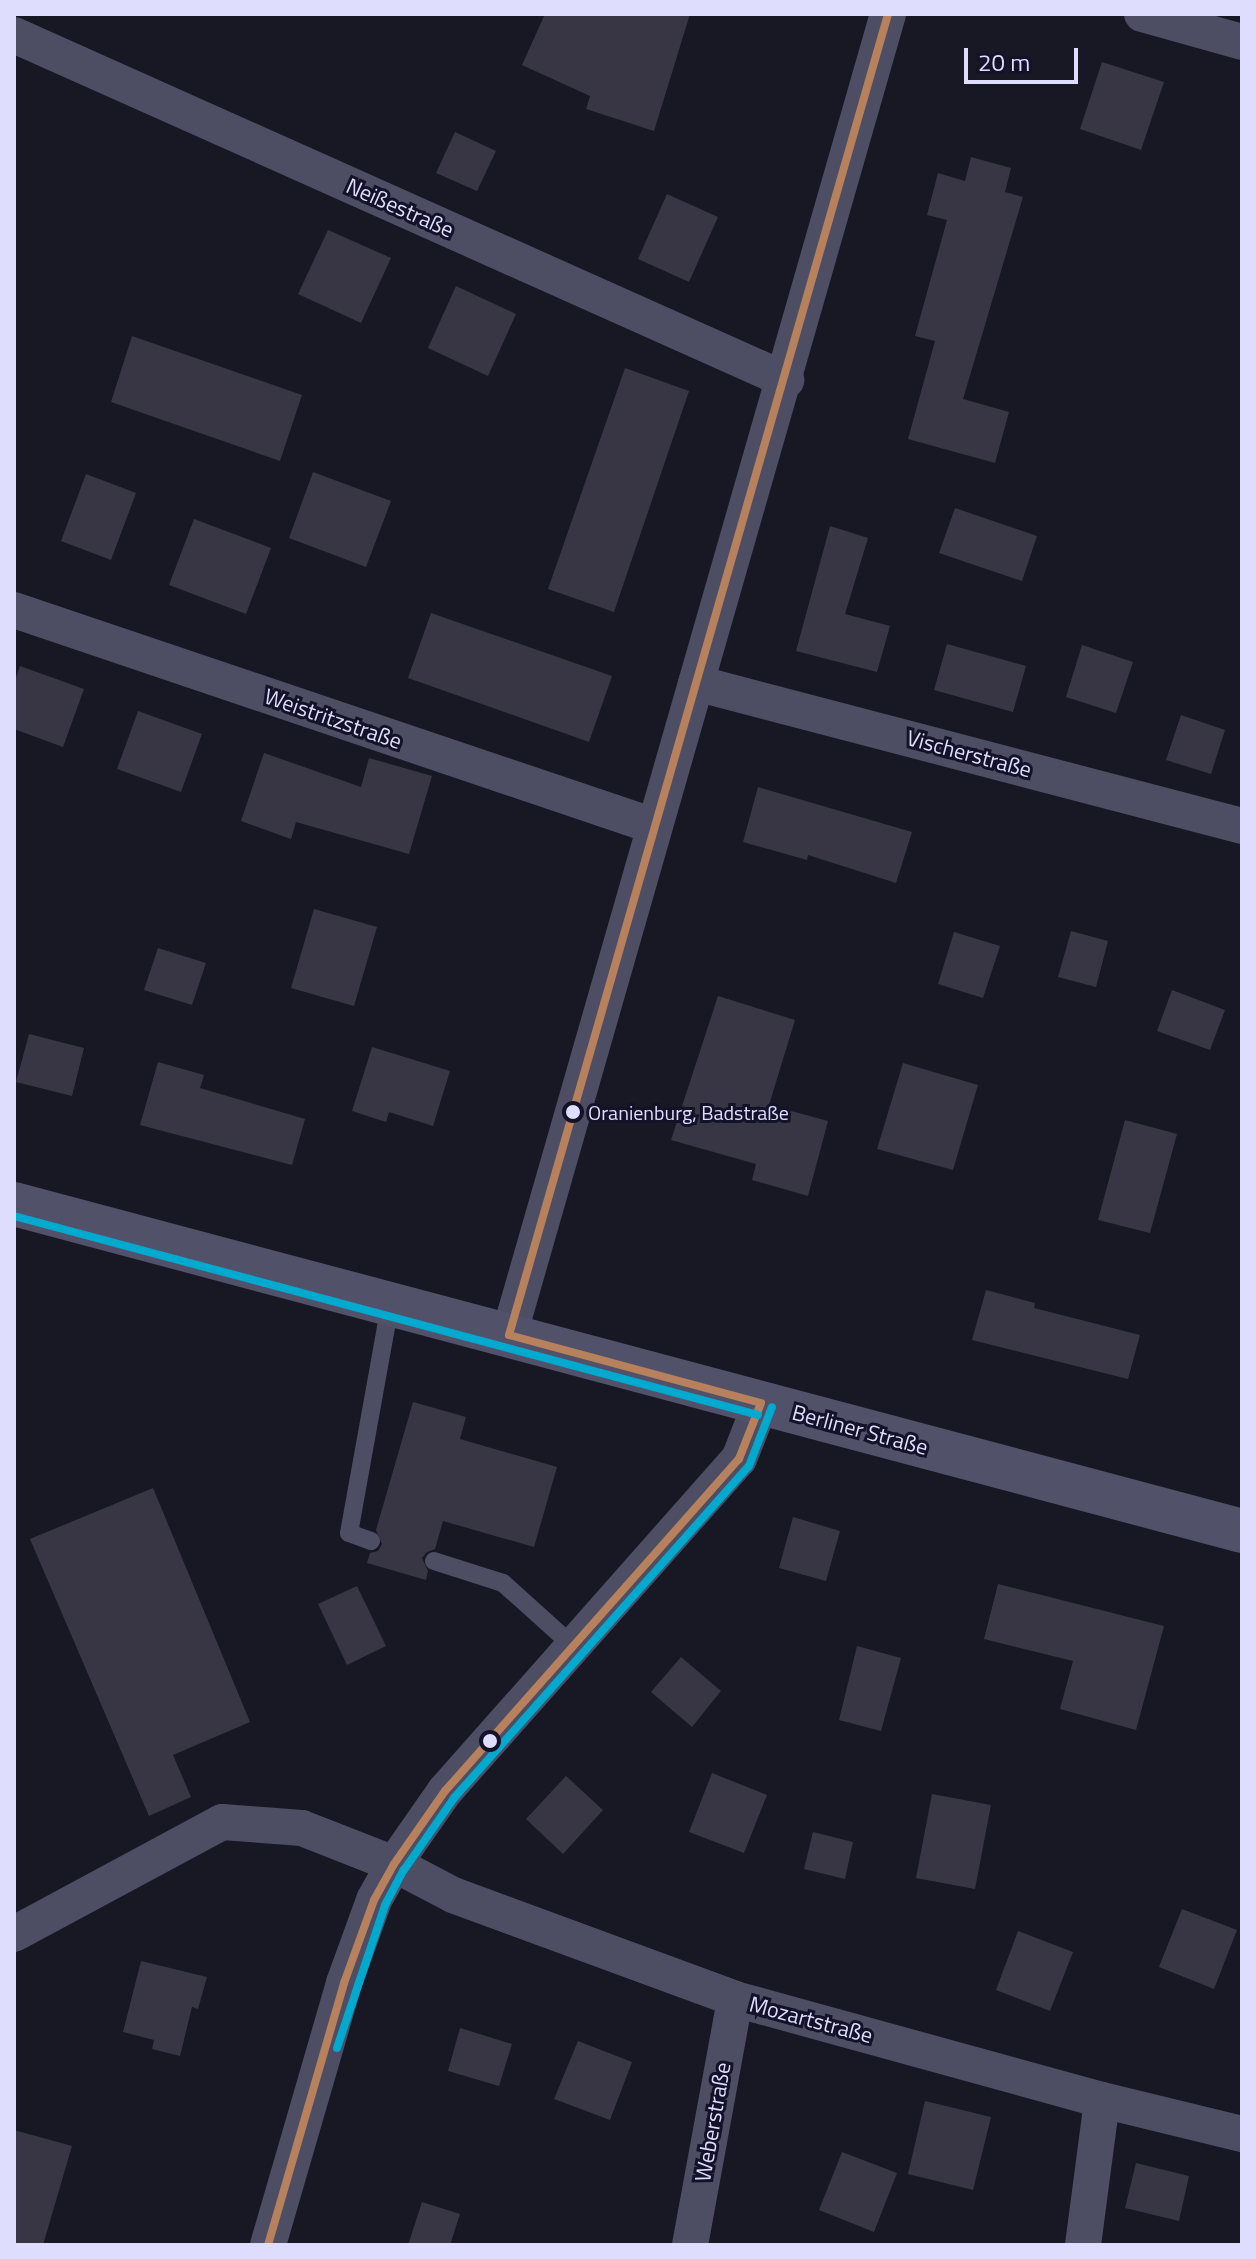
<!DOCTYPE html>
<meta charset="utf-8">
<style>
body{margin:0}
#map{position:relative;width:1256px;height:2259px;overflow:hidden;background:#181724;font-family:"Titillium Web",sans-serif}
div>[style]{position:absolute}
.building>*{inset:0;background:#383645}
.lane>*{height:18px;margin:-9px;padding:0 9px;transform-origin:9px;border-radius:9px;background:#4d4d64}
.street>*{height:36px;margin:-18px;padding:0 18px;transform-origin:18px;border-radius:18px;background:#4d4d64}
.secondary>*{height:44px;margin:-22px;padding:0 22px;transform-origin:22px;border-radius:22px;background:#51526a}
.bus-1>*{height:8px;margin:-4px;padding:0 4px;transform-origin:4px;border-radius:4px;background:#b6815c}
.bus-2>*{height:8px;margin:-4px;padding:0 4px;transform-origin:4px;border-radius:4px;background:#00a9ce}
.dots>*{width:22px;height:22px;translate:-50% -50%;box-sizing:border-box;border:4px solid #141229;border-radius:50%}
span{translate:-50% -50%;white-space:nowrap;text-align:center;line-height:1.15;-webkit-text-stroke:6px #141229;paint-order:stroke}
.bus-label{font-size:20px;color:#deddfd}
.left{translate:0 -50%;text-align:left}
.street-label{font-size:22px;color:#deddfd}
.frame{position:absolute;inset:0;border:16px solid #deddfd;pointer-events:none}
.scale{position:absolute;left:964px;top:48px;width:114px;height:36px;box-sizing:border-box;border:4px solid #deddfd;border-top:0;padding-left:10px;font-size:24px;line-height:28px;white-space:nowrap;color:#deddfd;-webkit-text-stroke:6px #141229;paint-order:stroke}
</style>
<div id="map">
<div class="building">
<i style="clip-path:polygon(545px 14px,690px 14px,654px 131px,586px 109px,590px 96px,522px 65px)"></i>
<i style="clip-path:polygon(1102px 62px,1164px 82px,1141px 150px,1080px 129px)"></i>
<i style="clip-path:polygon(455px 132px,496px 151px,477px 191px,436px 173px)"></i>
<i style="clip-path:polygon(971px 157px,1011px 168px,1005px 192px,1023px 197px,963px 399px,1009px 412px,995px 463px,908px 439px,935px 341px,915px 336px,947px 220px,927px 215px,938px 173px,965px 181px)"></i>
<i style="clip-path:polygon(667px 194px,718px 217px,689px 282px,638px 259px)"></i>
<i style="clip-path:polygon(328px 230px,391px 258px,361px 323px,298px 294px)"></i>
<i style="clip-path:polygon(456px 286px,516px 314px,488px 376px,428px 348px)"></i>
<i style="clip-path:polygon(132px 336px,302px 395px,280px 461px,111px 402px)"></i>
<i style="clip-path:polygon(625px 368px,689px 391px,614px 612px,548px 589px)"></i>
<i style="clip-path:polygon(313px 472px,391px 501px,366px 567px,289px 538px)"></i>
<i style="clip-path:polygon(86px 474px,136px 493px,111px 560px,61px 541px)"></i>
<i style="clip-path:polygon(955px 508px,1037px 536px,1022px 581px,939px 553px)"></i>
<i style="clip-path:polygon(194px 519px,271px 548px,246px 614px,169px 585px)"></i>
<i style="clip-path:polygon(830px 526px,868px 538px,845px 614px,890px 626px,877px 672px,796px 651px)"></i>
<i style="clip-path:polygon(431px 613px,612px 676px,589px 742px,408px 678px)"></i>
<i style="clip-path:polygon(947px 644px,1026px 666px,1013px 712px,934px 690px)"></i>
<i style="clip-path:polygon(1082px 645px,1133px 662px,1116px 713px,1066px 697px)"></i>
<i style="clip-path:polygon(20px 666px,84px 689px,63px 747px,14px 729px,14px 683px)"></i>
<i style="clip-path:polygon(138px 711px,202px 734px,181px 792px,117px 769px)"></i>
<i style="clip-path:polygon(1181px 715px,1225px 730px,1211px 774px,1166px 760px)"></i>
<i style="clip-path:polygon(264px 753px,361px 787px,369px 758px,432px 776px,409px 854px,296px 822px,291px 839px,241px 821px)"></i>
<i style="clip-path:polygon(758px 787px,912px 832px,896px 883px,808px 855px,807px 860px,743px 842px)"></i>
<i style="clip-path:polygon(314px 909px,377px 927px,354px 1006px,291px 988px)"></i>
<i style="clip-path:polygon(1071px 931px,1108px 941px,1096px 987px,1058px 977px)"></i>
<i style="clip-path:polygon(954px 932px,1000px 946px,983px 998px,938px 984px)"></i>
<i style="clip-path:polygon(158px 948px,206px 963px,192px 1005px,144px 990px)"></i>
<i style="clip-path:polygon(1172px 990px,1225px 1010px,1210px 1050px,1157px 1031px)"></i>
<i style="clip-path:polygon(718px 996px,795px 1020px,769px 1105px,828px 1121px,808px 1196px,752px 1180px,756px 1164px,671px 1140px)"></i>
<i style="clip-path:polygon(29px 1034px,84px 1048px,72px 1096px,16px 1082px)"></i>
<i style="clip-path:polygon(372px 1047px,450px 1071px,433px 1126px,389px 1112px,386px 1122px,352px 1111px)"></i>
<i style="clip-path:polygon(158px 1062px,204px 1075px,200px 1088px,305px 1119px,292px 1165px,140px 1125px)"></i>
<i style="clip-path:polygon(903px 1063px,978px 1085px,953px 1170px,877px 1149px)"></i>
<i style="clip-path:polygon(1125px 1120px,1177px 1134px,1150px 1233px,1098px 1220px)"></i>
<i style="clip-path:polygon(986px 1290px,1035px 1303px,1034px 1308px,1140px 1335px,1128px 1379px,972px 1340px)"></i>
<i style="clip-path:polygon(413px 1402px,466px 1417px,460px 1439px,557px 1467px,534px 1547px,443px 1521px,435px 1549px,427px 1552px,422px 1558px,428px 1571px,426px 1580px,367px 1563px,370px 1553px,378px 1551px,382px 1544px,376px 1530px)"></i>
<i style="clip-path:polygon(153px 1488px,250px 1722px,173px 1755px,191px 1797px,149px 1816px,30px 1539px)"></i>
<i style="clip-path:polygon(793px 1517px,840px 1531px,826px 1581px,779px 1568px)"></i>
<i style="clip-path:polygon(998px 1584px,1164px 1626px,1136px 1730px,1060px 1709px,1073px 1661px,984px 1639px)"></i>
<i style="clip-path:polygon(357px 1586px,386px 1646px,347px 1665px,318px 1604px)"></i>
<i style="clip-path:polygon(857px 1646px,901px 1658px,881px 1731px,839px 1720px)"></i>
<i style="clip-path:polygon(681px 1657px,721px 1691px,692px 1727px,651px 1692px)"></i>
<i style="clip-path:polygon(712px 1773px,767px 1795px,744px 1853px,689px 1832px)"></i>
<i style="clip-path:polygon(566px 1776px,603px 1810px,563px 1854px,526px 1819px)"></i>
<i style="clip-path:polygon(932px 1794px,991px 1805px,975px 1889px,916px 1878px)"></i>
<i style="clip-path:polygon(813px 1832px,853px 1842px,845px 1879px,804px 1869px)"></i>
<i style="clip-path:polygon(1182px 1909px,1237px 1930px,1214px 1989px,1159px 1967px)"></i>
<i style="clip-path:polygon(1018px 1931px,1073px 1952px,1050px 2011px,996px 1990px)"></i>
<i style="clip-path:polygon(141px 1961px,207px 1977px,198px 2009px,192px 2007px,180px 2056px,152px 2049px,154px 2040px,123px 2032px)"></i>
<i style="clip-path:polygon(460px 2028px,512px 2044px,499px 2086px,448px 2071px)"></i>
<i style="clip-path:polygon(578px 2041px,632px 2062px,610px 2120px,554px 2099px)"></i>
<i style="clip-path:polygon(925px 2101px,991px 2117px,973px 2190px,908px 2174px)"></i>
<i style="clip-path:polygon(14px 2130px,72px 2146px,43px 2245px,14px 2245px)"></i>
<i style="clip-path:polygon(842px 2152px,897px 2173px,874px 2232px,819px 2210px)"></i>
<i style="clip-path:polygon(1136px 2163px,1189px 2176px,1179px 2221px,1125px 2208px)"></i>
<i style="clip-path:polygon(422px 2202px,460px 2214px,450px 2245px,408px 2245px)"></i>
</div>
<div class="lane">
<i style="left:371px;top:1541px;width:23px;rotate:-160deg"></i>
<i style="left:349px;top:1533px;width:233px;rotate:-79.8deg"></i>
<i style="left:434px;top:1561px;width:72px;rotate:17.7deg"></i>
<i style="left:503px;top:1583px;width:94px;rotate:42deg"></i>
</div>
<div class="street">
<i style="left:1142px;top:14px;width:104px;rotate:15.6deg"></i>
<i style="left:14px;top:35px;width:846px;rotate:24.08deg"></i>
<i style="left:14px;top:610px;width:675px;rotate:18.65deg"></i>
<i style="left:696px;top:683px;width:564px;rotate:14.68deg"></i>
<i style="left:509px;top:1335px;width:1374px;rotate:-73.99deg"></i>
<i style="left:14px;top:1934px;width:236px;rotate:-28.3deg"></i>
<i style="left:222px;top:1822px;width:80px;rotate:4.3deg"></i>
<i style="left:302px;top:1828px;width:99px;rotate:21.4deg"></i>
<i style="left:394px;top:1864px;width:67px;rotate:27.7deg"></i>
<i style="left:453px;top:1895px;width:301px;rotate:20.2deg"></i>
<i style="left:735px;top:1999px;width:381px;rotate:15.4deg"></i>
<i style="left:1102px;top:2100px;width:144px;rotate:13.7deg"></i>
<i style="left:268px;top:2245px;width:273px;rotate:-73.8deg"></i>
<i style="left:344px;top:1983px;width:88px;rotate:-70.1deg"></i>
<i style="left:374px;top:1900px;width:41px;rotate:-60.9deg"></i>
<i style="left:394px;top:1864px;width:89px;rotate:-55.1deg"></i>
<i style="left:445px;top:1791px;width:443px;rotate:-48.5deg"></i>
<i style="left:739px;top:1459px;width:60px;rotate:-68.6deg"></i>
<i style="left:690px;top:2245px;width:250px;rotate:-79.6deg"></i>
<i style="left:1083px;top:2245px;width:146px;rotate:-82.5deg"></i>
</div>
<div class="secondary">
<i style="left:14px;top:1204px;width:1271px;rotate:14.91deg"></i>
</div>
<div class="bus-1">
<i style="left:509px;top:1335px;width:1374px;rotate:-73.99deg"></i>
<i style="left:509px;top:1335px;width:261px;rotate:15.1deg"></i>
<i style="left:268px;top:2245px;width:273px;rotate:-73.8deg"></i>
<i style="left:344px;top:1983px;width:88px;rotate:-70.1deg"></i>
<i style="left:374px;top:1900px;width:41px;rotate:-60.9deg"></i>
<i style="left:394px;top:1864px;width:89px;rotate:-55.1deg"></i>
<i style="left:445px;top:1791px;width:443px;rotate:-48.5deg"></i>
<i style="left:739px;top:1459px;width:60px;rotate:-68.6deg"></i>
</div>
<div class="bus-2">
<i style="left:14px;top:1216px;width:770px;rotate:14.97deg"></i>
<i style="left:337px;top:2048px;width:151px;rotate:-71.4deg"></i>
<i style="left:385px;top:1905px;width:40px;rotate:-62deg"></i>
<i style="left:404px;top:1870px;width:88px;rotate:-55.2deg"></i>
<i style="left:454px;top:1798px;width:444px;rotate:-48.4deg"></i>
<i style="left:749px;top:1466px;width:63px;rotate:-68.7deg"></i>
</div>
<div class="dots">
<i style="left:573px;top:1112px;background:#deddfd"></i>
<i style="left:490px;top:1741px;background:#deddfd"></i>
</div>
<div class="bus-label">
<span class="left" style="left:588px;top:1112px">Oranienburg, Badstraße</span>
</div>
<div class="street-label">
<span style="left:400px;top:208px;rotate:24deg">Neißestraße</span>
<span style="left:333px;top:719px;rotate:19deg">Weistritzstraße</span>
<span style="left:969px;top:754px;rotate:15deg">Vischerstraße</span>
<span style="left:860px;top:1430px;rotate:15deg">Berliner Straße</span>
<span style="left:811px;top:2020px;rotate:15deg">Mozartstraße</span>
<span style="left:713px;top:2122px;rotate:-80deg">Weberstraße</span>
</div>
<div class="frame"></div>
<div class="scale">20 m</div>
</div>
